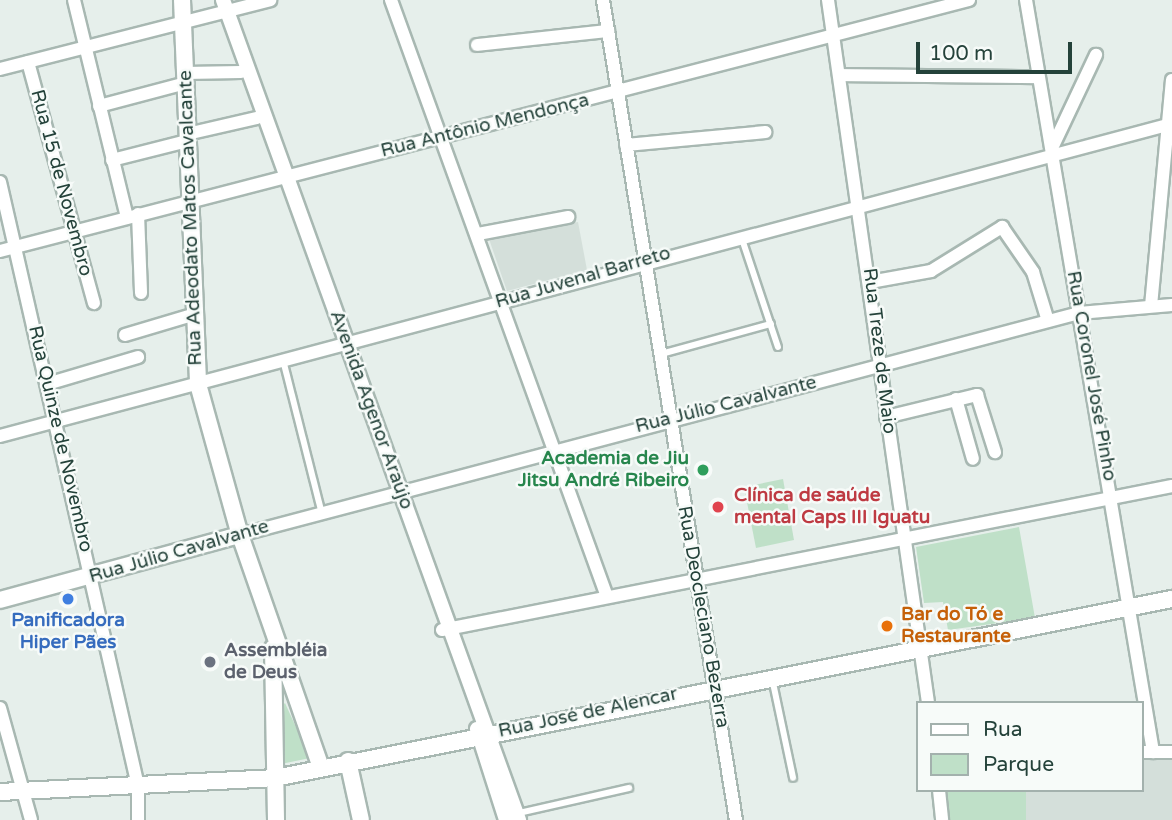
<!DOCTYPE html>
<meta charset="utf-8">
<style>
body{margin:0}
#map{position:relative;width:1172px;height:820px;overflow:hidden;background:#e6efeb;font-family:"Varela Round",sans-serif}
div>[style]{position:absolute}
.built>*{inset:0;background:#d4dfda}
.green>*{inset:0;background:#bfe0c8}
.roads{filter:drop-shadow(2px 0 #a8b8b2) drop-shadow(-2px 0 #a8b8b2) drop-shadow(0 2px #a8b8b2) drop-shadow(0 -2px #a8b8b2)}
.service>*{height:6px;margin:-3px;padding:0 3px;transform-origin:3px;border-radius:3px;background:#fff}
.minor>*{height:12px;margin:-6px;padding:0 6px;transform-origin:6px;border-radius:6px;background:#fff}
.tertiary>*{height:14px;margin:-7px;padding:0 7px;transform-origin:7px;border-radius:7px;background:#fff}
.secondary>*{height:16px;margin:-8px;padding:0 8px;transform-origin:8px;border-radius:8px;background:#fff}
.dots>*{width:19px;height:19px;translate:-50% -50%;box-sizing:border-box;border:4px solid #f7fbf9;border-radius:50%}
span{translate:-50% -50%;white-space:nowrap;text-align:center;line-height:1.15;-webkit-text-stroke:5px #f7fbf9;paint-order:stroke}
.street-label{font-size:19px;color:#24423a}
.leisure-label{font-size:19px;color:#27864d;font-weight:700}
.right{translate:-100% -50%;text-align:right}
.health-label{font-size:19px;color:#be3a42;font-weight:700}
.left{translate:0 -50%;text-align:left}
.food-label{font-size:19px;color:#c56008;font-weight:700}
.shop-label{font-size:19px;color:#366cbe;font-weight:700}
.worship-label{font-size:19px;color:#5b616d;font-weight:700}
.legend{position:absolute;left:916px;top:701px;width:228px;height:91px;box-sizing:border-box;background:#f7fbf9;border:2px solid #a3b1ad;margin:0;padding:9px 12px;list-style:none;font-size:21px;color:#24423a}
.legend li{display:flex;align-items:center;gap:14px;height:35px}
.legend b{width:35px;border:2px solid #a3b1ad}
.scale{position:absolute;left:916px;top:42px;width:156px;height:32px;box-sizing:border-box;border:4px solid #24423a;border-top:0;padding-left:9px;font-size:21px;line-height:24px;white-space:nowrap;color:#24423a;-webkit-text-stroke:5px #f7fbf9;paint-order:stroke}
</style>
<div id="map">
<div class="built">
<i style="clip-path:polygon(578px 222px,587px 270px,507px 291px,489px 239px)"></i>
<i style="clip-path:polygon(1142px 759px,1172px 759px,1172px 820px,1026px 820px,1026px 790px,1142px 790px)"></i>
</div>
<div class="green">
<i style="clip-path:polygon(783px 479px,794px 540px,756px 548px,744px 487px)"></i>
<i style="clip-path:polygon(1019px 527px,1035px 618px,948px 630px,943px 602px,924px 603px,916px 547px)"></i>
<i style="clip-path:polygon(285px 703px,310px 758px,281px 764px,282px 706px)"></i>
<i style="clip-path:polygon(947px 790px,1026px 790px,1026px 820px,950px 820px)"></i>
</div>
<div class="roads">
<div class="service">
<i style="left:741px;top:236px;width:117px;rotate:71.6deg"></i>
<i style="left:661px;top:354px;width:114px;rotate:-15.3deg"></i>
<i style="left:283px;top:360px;width:159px;rotate:75.8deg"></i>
<i style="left:772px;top:678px;width:102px;rotate:78.1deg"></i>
<i style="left:519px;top:813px;width:113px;rotate:-12.8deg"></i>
</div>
<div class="minor">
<i style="left:74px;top:0;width:224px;rotate:76.3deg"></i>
<i style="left:391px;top:0;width:632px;rotate:70.1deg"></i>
<i style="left:603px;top:0;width:831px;rotate:80.79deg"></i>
<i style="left:828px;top:0;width:710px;rotate:81.9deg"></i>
<i style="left:1026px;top:0;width:763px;rotate:80.41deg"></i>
<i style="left:477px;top:45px;width:132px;rotate:-6.1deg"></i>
<i style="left:28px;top:62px;width:250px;rotate:74.7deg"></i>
<i style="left:0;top:69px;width:279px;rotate:-14.3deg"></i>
<i style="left:185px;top:73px;width:56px;rotate:-1deg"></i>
<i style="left:839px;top:75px;width:199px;rotate:0.6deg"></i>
<i style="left:99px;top:106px;width:90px;rotate:-14.8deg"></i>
<i style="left:187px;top:134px;width:72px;rotate:-12.9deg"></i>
<i style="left:626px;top:145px;width:140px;rotate:-5.3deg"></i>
<i style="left:1053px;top:146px;width:101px;rotate:-64.7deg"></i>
<i style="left:112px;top:160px;width:77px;rotate:-14.2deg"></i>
<i style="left:0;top:182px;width:620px;rotate:77.13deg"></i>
<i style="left:138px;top:786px;width:34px;rotate:90deg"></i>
<i style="left:138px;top:214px;width:79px;rotate:87.8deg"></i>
<i style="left:478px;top:234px;width:92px;rotate:-10.7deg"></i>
<i style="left:0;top:251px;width:1001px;rotate:-14.52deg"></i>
<i style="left:870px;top:282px;width:62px;rotate:-10.2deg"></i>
<i style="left:931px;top:271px;width:84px;rotate:-31.8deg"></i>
<i style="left:1002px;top:227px;width:55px;rotate:55.4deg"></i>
<i style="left:1033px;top:272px;width:51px;rotate:73deg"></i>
<i style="left:1151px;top:306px;width:227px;rotate:-84.7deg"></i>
<i style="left:125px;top:335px;width:70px;rotate:-16.6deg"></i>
<i style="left:47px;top:384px;width:95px;rotate:-16.5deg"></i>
<i style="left:956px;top:399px;width:62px;rotate:74.2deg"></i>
<i style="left:886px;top:417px;width:94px;rotate:-13.6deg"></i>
<i style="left:977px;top:395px;width:60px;rotate:72.5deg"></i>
<i style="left:0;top:436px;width:1208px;rotate:-14.92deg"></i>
<i style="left:240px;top:535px;width:868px;rotate:-14.82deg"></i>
<i style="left:1079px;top:313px;width:93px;rotate:-4.9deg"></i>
<i style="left:442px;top:630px;width:744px;rotate:-11.16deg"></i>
<i style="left:0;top:708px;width:116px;rotate:74.5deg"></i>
<i style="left:1142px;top:752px;width:30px"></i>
<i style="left:939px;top:790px;width:30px;rotate:84deg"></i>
</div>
<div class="tertiary">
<i style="left:223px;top:0;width:872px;rotate:70.15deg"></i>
<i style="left:477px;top:729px;width:96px;rotate:72.3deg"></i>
</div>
<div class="secondary">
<i style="left:182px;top:0;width:384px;rotate:87.6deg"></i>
<i style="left:198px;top:384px;width:157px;rotate:74.5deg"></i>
<i style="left:240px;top:535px;width:246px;rotate:70.8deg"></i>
<i style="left:0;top:600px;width:249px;rotate:-15.2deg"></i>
<i style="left:273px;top:648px;width:172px;rotate:89deg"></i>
<i style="left:348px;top:761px;width:60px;rotate:77.6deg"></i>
<i style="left:0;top:792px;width:275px;rotate:-2.9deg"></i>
<i style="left:275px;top:778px;width:915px;rotate:-11.29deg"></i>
</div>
</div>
<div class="dots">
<i style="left:703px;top:470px;background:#2e9e5b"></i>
<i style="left:718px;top:507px;background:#e0444e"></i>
<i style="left:68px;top:599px;background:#3f7fe0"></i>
<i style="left:887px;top:626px;background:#e8710a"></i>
<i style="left:210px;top:662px;background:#6b7280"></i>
</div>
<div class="street-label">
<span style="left:485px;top:126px;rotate:-14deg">Rua Antônio Mendonça</span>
<span style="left:61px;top:183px;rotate:75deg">Rua 15 de Novembro</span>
<span style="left:191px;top:218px;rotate:-92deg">Rua Adeodato Matos Cavalcante</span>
<span style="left:583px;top:278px;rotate:-16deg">Rua Juvenal Barreto</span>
<span style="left:879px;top:351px;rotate:83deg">Rua Treze de Maio</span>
<span style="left:1091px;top:376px;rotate:80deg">Rua Coronel José Pinho</span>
<span style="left:726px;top:405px;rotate:-14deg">Rua Júlio Cavalvante</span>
<span style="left:371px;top:410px;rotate:70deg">Avenida Agenor Araújo</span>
<span style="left:60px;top:439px;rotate:77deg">Rua Quinze de Novembro</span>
<span style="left:179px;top:552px;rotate:-16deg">Rua Júlio Cavalvante</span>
<span style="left:703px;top:617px;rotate:80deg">Rua Deocleciano Bezerra</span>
<span style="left:588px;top:713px;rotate:-12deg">Rua José de Alencar</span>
</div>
<div class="leisure-label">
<span class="right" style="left:689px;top:470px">Academia de Jiu<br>Jitsu André Ribeiro</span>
</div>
<div class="health-label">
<span class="left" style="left:734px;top:507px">Clínica de saúde<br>mental Caps III Iguatu</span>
</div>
<div class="food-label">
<span class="left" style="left:901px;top:626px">Bar do Tó e<br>Restaurante</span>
</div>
<div class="shop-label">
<span style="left:68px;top:632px">Panificadora<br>Hiper Pães</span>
</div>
<div class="worship-label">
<span class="left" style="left:224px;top:662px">Assembléia<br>de Deus</span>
</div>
<ul class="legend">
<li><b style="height:9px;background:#fff"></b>Rua</li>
<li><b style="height:19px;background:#bfe0c8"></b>Parque</li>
</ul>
<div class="scale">100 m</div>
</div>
